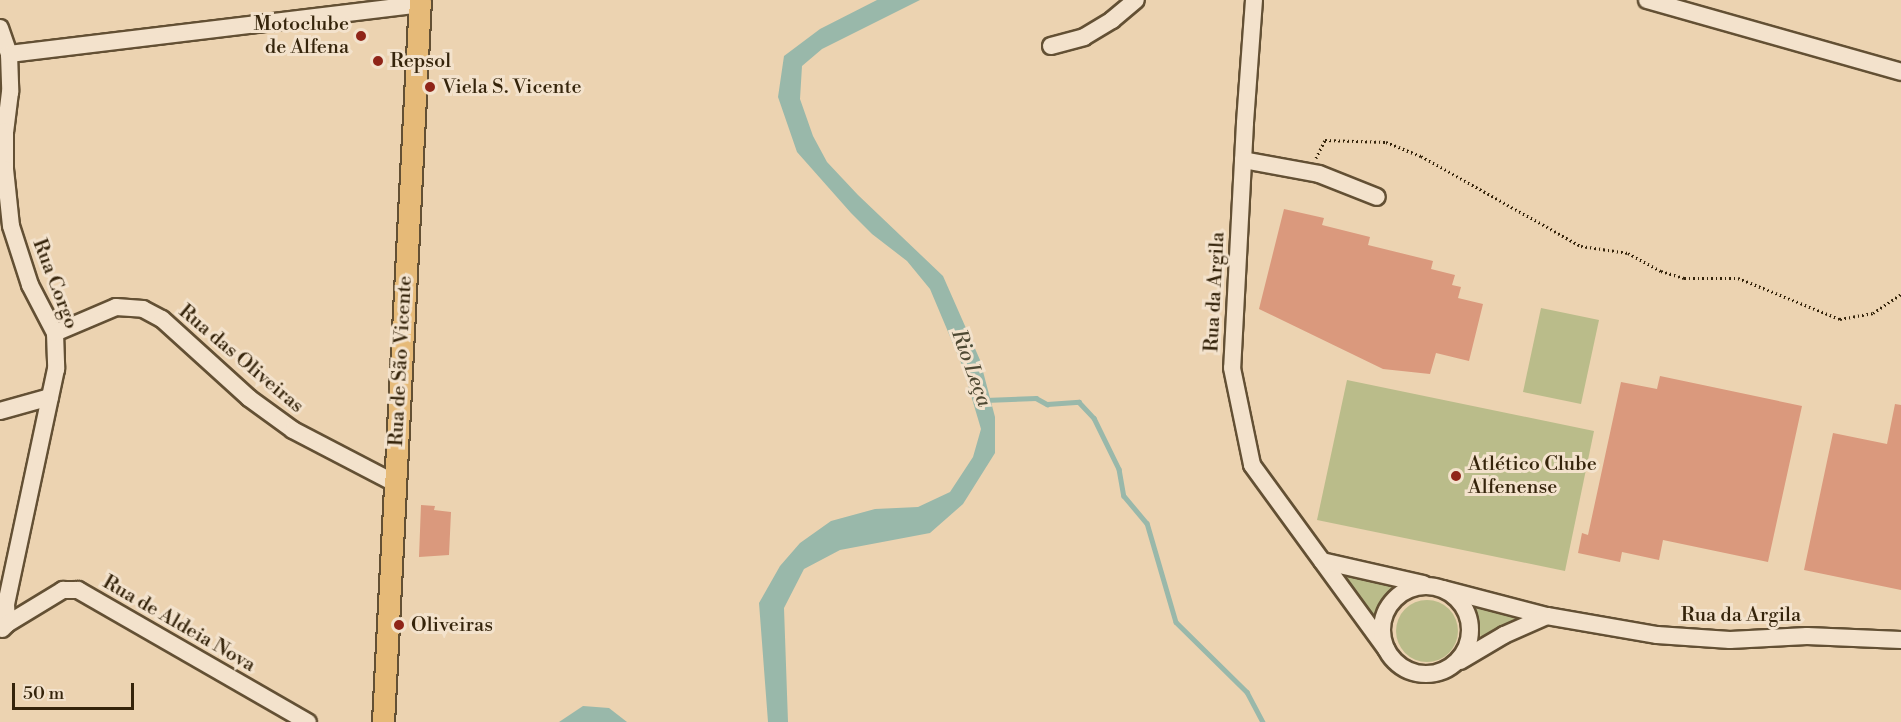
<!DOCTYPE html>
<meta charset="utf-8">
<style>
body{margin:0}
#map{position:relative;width:1901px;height:722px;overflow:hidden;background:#ecd3b1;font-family:"Libre Bodoni",serif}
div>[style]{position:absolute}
.green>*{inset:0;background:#babc8a}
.round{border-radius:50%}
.water>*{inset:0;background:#99b8aa}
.stream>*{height:4.5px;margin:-2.25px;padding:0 2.25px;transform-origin:2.25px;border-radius:2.25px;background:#99b8aa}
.building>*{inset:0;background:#da997d}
.path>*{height:3px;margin-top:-1.5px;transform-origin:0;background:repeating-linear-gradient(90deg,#35240b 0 1.5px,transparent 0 4.5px)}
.roads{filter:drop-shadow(2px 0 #635034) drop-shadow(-2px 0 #635034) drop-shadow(0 2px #635034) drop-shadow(0 -2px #635034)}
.minor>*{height:16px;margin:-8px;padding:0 8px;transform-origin:8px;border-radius:8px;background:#f3e2cc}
.minor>.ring{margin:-8px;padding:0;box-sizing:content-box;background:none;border:16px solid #f3e2cc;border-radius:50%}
.major>*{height:21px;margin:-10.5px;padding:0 10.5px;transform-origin:10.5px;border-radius:10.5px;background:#e6ba78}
.dots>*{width:16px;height:16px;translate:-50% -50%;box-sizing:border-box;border:3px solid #f3e2cc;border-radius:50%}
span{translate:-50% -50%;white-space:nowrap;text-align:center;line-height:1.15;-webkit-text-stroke:6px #f3e2cc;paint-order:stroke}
.poi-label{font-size:20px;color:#35240b}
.right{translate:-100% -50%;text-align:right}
.left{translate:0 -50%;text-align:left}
.street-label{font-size:20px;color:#35240b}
.water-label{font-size:21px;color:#4e4933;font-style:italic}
.scale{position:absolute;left:12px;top:683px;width:122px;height:27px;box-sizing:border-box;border:3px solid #35240b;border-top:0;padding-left:8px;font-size:18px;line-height:21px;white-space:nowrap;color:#35240b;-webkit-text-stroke:4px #f3e2cc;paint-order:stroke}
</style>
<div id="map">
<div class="green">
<i style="clip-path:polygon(1541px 308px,1599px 320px,1581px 404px,1523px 392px)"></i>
<i style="clip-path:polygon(1347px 380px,1594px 431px,1565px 571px,1317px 520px)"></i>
<i style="clip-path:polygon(1348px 577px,1394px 587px,1381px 602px,1374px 617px,1346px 578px)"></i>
<i class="round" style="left:1396px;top:600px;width:62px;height:62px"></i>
<i style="clip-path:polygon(1475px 605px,1527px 617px,1481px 639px)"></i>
</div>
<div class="water">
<i style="clip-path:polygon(877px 0,920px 0,822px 49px,802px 66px,800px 99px,813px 136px,827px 162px,858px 195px,943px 276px,980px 360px,995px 417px,995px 453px,963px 504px,930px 533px,840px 550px,804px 569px,784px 608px,788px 722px,768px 722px,759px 603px,780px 566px,800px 543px,831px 521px,875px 509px,918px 507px,950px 492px,973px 457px,981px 429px,962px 365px,930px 289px,907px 261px,872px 234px,851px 213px,797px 152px,778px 97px,784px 56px,820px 29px)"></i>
<i style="clip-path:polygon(583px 706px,609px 708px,627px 722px,559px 722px)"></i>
</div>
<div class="stream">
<i style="left:985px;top:400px;width:51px;rotate:-2.2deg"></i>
<i style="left:1036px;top:398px;width:13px;rotate:29deg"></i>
<i style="left:1047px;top:404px;width:32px;rotate:-4deg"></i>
<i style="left:1079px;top:402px;width:22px;rotate:47deg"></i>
<i style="left:1094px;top:418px;width:57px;rotate:63.9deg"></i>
<i style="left:1119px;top:469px;width:27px;rotate:80deg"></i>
<i style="left:1124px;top:496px;width:35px;rotate:50deg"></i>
<i style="left:1147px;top:523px;width:103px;rotate:73.7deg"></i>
<i style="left:1176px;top:622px;width:100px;rotate:44.6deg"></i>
<i style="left:1247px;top:692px;width:34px;rotate:62deg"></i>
</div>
<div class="building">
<i style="clip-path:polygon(1284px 209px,1324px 218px,1322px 225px,1370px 237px,1368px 245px,1433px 261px,1431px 269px,1455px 275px,1452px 285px,1461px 287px,1458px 298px,1483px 304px,1469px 361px,1436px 353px,1430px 374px,1383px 369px,1259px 309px)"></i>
<i style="clip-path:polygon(1660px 376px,1802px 406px,1768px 562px,1663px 540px,1659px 560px,1622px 552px,1620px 562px,1578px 553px,1582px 533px,1588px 535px,1621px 382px,1657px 389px)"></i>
<i style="clip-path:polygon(1895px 404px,1901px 405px,1901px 590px,1804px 570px,1833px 433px,1887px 444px)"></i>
<i style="clip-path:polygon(421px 505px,435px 506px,434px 510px,451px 512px,449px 555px,419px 557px)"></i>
</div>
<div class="path">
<i style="left:1316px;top:158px;width:20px;rotate:-63deg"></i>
<i style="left:1325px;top:140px;width:61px;rotate:1.9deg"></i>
<i style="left:1386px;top:142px;width:38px;rotate:22deg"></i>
<i style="left:1421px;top:156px;width:184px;rotate:29.4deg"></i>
<i style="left:1581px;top:246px;width:48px;rotate:8.5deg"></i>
<i style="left:1628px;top:253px;width:38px;rotate:29deg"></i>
<i style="left:1661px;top:271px;width:24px;rotate:17deg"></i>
<i style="left:1684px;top:278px;width:54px"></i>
<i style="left:1738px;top:278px;width:110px;rotate:21.9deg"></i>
<i style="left:1840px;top:319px;width:34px;rotate:-10deg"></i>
<i style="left:1873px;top:313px;width:34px;rotate:-34deg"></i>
</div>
<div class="roads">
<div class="minor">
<i style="left:1254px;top:0;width:123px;rotate:94.2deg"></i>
<i style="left:1245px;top:123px;width:245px;rotate:93deg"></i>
<i style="left:1232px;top:368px;width:99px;rotate:78.3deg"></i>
<i style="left:1252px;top:465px;width:228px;rotate:53.9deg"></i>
<i style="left:1647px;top:0;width:264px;rotate:15.8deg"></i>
<i style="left:0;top:28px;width:28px;rotate:71deg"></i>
<i style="left:9px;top:54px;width:38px;rotate:88deg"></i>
<i style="left:10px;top:92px;width:39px;rotate:97deg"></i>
<i style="left:5px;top:131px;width:38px;rotate:90deg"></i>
<i style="left:5px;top:169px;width:57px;rotate:84deg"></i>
<i style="left:11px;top:226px;width:62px;rotate:72.1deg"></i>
<i style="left:30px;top:285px;width:54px;rotate:62.5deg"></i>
<i style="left:55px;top:333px;width:36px;rotate:88deg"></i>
<i style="left:56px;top:369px;width:240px;rotate:102deg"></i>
<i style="left:6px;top:604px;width:20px;rotate:87deg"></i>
<i style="left:1051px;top:46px;width:34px;rotate:-15deg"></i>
<i style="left:1084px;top:37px;width:33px;rotate:-31deg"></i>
<i style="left:1112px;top:20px;width:31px;rotate:-40deg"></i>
<i style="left:9px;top:54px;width:414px;rotate:-6.9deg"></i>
<i style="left:1243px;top:160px;width:77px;rotate:10.4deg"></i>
<i style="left:1319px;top:174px;width:62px;rotate:21.6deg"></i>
<i style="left:55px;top:333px;width:66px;rotate:-23.1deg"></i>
<i style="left:116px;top:307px;width:27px;rotate:4deg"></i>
<i style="left:143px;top:309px;width:21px;rotate:28deg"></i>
<i style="left:162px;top:319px;width:118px;rotate:42.2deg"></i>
<i style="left:249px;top:398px;width:54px;rotate:36deg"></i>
<i style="left:293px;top:430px;width:115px;rotate:27.5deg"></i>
<i style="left:0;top:411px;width:52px;rotate:-15.6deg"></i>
<i style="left:1322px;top:561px;width:104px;rotate:12.8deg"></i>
<i class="ring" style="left:1382px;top:586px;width:72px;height:72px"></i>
<i style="left:1443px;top:589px;width:107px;rotate:14.6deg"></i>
<i style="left:1547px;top:616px;width:112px;rotate:9.8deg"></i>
<i style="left:1657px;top:635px;width:73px;rotate:3.9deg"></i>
<i style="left:1730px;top:640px;width:77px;rotate:-3deg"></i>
<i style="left:1807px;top:636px;width:94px;rotate:2.4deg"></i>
<i style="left:2px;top:629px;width:7px;rotate:-45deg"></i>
<i style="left:7px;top:624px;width:66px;rotate:-31.3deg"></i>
<i style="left:63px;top:590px;width:15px"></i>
<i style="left:78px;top:590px;width:265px;rotate:29.9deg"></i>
<i style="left:1460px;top:661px;width:51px;rotate:-30.6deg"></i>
<i style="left:1504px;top:635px;width:47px;rotate:-23.8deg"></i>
</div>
<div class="major">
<i style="left:383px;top:722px;width:723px;rotate:-87.07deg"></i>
</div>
</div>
<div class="dots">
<i style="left:361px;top:36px;background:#8f2418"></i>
<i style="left:378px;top:61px;background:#8f2418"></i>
<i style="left:430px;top:87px;background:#8f2418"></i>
<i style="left:1456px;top:476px;background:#8f2418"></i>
<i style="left:399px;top:625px;background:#8f2418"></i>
</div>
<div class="poi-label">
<span class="right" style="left:349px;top:36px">Motoclube<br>de Alfena</span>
<span class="left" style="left:390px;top:61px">Repsol</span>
<span class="left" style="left:442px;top:87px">Viela S. Vicente</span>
<span class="left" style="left:1468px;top:476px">Atlético Clube<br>Alfenense</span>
<span class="left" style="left:411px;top:625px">Oliveiras</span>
</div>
<div class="street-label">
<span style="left:55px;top:284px;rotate:69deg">Rua Corgo</span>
<span style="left:1215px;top:292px;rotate:-87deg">Rua da Argila</span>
<span style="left:241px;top:359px;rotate:40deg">Rua das Oliveiras</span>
<span style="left:401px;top:361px;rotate:-87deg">Rua de São Vicente</span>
<span style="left:1741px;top:615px">Rua da Argila</span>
<span style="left:179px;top:624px;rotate:30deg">Rua de Aldeia Nova</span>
</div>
<div class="water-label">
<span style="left:971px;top:368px;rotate:70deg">Rio Leça</span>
</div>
<div class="scale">50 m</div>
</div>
